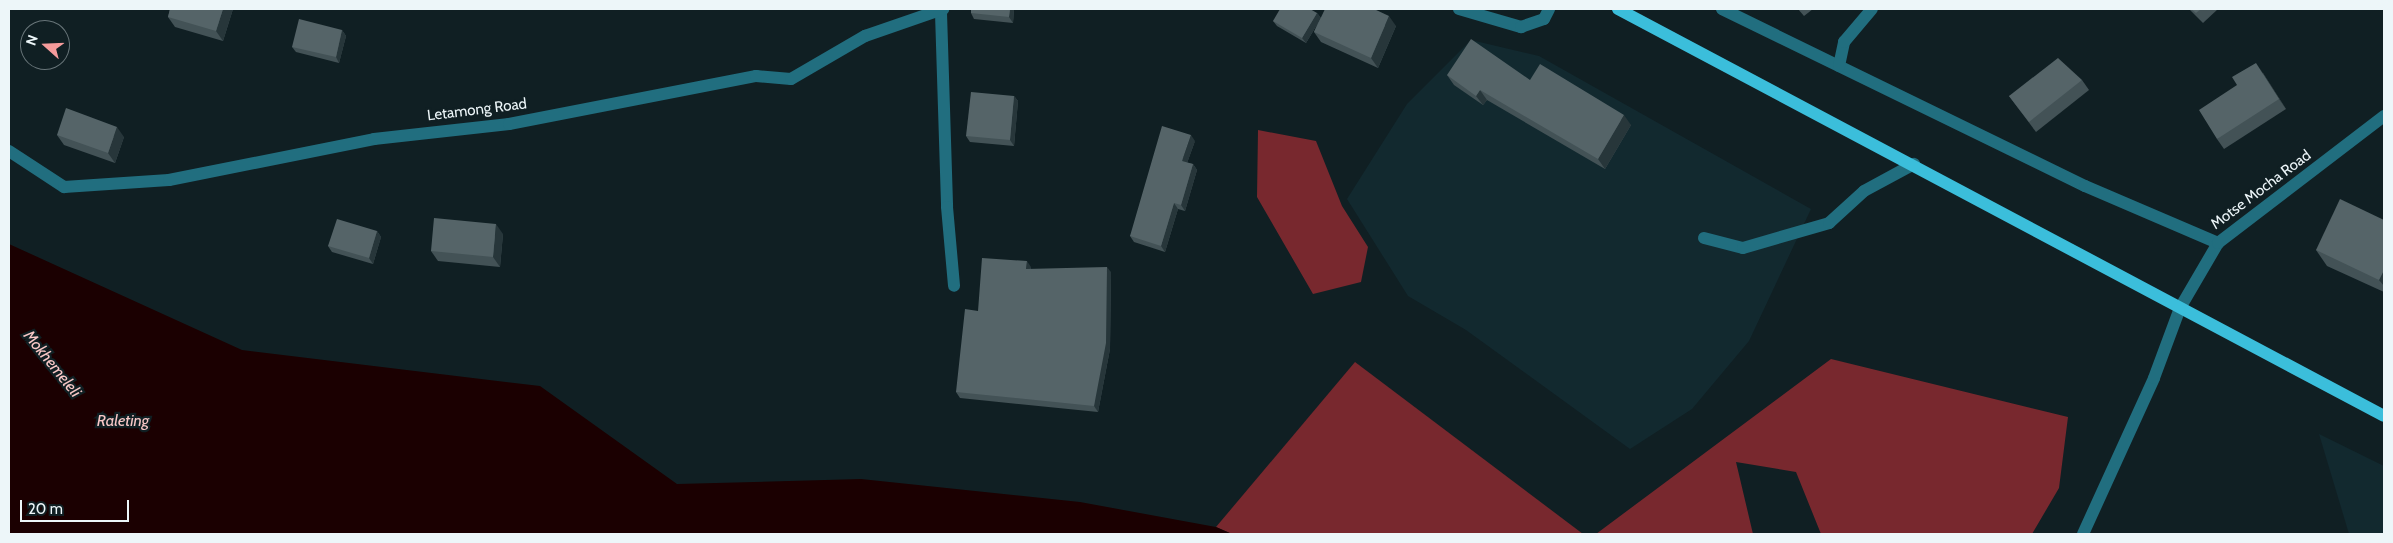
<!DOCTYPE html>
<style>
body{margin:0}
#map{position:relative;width:2393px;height:543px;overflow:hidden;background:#101f23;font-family:Cabin,sans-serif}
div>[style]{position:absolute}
.built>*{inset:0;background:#12292f}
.forest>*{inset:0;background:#78282e}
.water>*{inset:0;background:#1b0001}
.minor>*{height:12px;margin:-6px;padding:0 6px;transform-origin:6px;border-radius:6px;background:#216e7f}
.major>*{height:12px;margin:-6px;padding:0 6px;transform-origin:6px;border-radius:6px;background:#3bbedb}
.wall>*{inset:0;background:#435256}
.shaded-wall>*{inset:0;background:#27363a}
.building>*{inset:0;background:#556468}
span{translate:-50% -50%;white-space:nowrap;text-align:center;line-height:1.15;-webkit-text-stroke:4.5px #101f23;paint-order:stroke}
.street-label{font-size:15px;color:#edf6f9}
.water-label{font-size:16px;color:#f9c8c7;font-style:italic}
.frame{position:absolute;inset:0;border:10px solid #edf6f9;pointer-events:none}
.north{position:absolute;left:20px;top:20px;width:50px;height:50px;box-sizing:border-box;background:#101f23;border:1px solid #687579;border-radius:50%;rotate:290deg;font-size:14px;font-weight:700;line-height:20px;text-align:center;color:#edf6f9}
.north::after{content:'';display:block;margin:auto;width:18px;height:22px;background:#f59b9b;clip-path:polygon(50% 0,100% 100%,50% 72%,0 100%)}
.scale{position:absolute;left:20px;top:500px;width:109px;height:22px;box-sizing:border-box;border:2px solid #edf6f9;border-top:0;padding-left:6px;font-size:15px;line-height:18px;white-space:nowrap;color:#edf6f9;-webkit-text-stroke:4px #101f23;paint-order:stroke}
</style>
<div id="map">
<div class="built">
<i style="clip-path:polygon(1471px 40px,1539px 56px,1811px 209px,1749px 341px,1692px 409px,1630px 449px,1466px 330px,1408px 296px,1347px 199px,1407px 104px)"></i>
<i style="clip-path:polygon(2319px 434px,2384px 466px,2384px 534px,2349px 534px)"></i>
</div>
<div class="forest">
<i style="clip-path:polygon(1258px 130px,1316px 141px,1342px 206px,1368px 247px,1361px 282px,1313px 294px,1257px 197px)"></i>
<i style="clip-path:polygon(1831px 359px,2068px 417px,2059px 488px,2032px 534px,1821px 534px,1796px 472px,1736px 462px,1753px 534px,1596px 534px)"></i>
<i style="clip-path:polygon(1355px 362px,1583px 534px,1232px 534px,1216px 527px)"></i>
</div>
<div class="water">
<i style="clip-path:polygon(9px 244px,242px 350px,540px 386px,677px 484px,861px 479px,1080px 502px,1216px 527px,1232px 534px,9px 534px)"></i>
</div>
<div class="minor">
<i style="left:1459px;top:9px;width:65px;rotate:16.2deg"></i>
<i style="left:1521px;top:27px;width:24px;rotate:-19deg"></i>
<i style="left:1544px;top:19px;width:11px;rotate:-63deg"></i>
<i style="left:1722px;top:9px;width:404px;rotate:26deg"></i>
<i style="left:2085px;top:186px;width:145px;rotate:23.2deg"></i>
<i style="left:941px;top:13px;width:194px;rotate:88.2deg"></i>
<i style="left:947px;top:207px;width:79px;rotate:84.9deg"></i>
<i style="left:1839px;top:66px;width:25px;rotate:-78deg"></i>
<i style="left:1844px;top:42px;width:43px;rotate:-49.7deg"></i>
<i style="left:9px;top:151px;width:66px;rotate:33.2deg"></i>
<i style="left:64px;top:187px;width:105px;rotate:-3.8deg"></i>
<i style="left:169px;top:180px;width:209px;rotate:-11.3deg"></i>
<i style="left:374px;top:139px;width:136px;rotate:-6.3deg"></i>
<i style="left:509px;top:124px;width:252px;rotate:-11deg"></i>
<i style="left:756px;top:76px;width:35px;rotate:5deg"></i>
<i style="left:791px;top:79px;width:86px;rotate:-30.2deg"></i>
<i style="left:865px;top:36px;width:83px;rotate:-19.1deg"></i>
<i style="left:1704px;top:238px;width:40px;rotate:14.4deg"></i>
<i style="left:1743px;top:248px;width:90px;rotate:-16.2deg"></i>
<i style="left:1829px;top:223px;width:47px;rotate:-42.4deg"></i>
<i style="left:1864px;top:191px;width:57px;rotate:-28.4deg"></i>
<i style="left:2083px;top:534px;width:171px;rotate:-65.5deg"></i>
<i style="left:2154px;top:378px;width:75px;rotate:-69.6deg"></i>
<i style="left:2180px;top:308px;width:75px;rotate:-59.7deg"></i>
<i style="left:2218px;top:243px;width:209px;rotate:-37.4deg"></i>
</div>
<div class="major">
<i style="left:1618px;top:9px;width:867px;rotate:27.98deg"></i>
</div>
<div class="wall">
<i style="clip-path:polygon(170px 9px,233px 9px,223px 41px,175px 27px,168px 17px)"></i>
<i style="clip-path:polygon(1014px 9px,1013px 23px,974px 19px,971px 13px)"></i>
<i style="clip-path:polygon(1798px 9px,1813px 9px,1804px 16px)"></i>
<i style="clip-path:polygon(2189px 9px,2218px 9px,2203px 23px)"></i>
<i style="clip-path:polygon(1317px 13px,1321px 18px,1396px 26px,1378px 68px,1321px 42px,1314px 32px,1318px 23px,1306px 43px,1277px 26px,1273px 21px)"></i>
<i style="clip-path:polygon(342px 30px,346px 36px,339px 63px,296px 52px,292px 47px)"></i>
<i style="clip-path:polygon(2263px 73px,2286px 109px,2224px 149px,2217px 139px)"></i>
<i style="clip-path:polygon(1447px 75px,1530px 80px,1631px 125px,1605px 169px,1487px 100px,1483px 105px,1454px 85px)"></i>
<i style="clip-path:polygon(2082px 80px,2089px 90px,2036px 132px,2009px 96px)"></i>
<i style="clip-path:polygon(1014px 96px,1018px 101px,1014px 146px,970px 142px,966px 136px)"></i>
<i style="clip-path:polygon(57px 135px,124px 137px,115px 163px,64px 145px)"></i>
<i style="clip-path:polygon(1195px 141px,1187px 163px,1193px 164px,1197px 170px,1185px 211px,1178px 209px,1165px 252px,1134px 242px,1130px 236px)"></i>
<i style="clip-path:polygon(2384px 220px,2384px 292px,2327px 266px,2316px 250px)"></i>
<i style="clip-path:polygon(377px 231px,381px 237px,373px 264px,332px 252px,328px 246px)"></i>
<i style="clip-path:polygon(503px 234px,500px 267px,438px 261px,431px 251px)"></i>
<i style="clip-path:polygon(1031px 267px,1031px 269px,1111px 272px,1110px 349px,1098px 412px,960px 398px,956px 392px)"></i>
</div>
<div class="shaded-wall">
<i style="clip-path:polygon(223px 9px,233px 9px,223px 41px,216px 31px)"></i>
<i style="clip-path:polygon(1010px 9px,1014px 9px,1013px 23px,1009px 17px)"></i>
<i style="clip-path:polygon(1317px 13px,1321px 18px,1306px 43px,1302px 38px)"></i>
<i style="clip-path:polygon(1389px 16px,1396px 26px,1378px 68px,1371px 58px)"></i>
<i style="clip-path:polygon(342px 30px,346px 36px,339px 63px,336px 57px)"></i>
<i style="clip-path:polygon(2256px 63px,2263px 73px,2286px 109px,2279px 99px)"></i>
<i style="clip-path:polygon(1480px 90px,1487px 100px,1483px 105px,1476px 96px)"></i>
<i style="clip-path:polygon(1014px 96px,1018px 101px,1014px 146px,1010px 140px)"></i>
<i style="clip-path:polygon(1624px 115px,1631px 125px,1605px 169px,1598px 159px)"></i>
<i style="clip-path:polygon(117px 127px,124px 137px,115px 163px,108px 153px)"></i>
<i style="clip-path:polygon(1191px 135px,1195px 141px,1186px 166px,1182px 161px)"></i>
<i style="clip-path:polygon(1193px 164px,1197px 170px,1185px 211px,1181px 205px)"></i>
<i style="clip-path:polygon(1174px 203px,1178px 209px,1165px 252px,1161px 246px)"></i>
<i style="clip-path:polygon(496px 224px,503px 234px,500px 267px,493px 257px)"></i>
<i style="clip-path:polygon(377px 231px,381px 237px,373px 264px,369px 258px)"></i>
<i style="clip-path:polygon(1027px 261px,1031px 267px,1030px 275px,1026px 269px)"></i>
<i style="clip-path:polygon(1107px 267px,1111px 272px,1110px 349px,1098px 412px,1094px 406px)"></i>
<i style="clip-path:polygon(2384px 270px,2384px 286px,2379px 280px)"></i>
</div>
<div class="building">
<i style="clip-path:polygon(170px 9px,223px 9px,216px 31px,168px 17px)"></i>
<i style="clip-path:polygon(971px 9px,1010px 9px,1009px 17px,971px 13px)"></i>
<i style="clip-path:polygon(1280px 9px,1310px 9px,1317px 13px,1302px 38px,1273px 21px)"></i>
<i style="clip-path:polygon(1325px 9px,1374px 9px,1389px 16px,1371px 58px,1314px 32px)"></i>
<i style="clip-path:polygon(2191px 9px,2201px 9px,2196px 13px)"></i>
<i style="clip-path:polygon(299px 19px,342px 30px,336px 57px,292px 47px)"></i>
<i style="clip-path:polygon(1471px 39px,1530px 80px,1540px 64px,1624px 115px,1598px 159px,1480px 90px,1476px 96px,1447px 75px)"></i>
<i style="clip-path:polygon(2058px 58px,2082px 80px,2029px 122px,2009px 96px)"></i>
<i style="clip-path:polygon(2256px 63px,2279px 99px,2217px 139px,2199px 110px,2237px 85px,2232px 77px)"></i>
<i style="clip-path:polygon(971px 92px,1014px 96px,1010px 140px,966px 136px)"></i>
<i style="clip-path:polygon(66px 108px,117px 127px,108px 153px,57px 135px)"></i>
<i style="clip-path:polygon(1162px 126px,1191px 135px,1182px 161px,1193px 164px,1181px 205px,1174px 203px,1161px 246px,1130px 236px)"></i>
<i style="clip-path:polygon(2340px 199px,2384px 220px,2384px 270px,2379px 280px,2316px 250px)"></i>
<i style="clip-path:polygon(434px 218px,496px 224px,493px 257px,431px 251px)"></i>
<i style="clip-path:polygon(337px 219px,377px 231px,369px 258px,328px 246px)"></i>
<i style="clip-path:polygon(982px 258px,1027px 261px,1026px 269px,1107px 267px,1106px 343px,1094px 406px,956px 392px,965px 309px,978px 311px)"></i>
</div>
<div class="street-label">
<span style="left:477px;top:110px;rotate:-7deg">Letamong Road</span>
<span style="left:2261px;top:190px;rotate:-37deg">Motse Mocha Road</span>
</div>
<div class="water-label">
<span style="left:52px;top:364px;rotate:51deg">Mokhemeleli</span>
<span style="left:123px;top:421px">Raleting</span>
</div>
<div class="frame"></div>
<div class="north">N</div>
<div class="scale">20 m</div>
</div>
